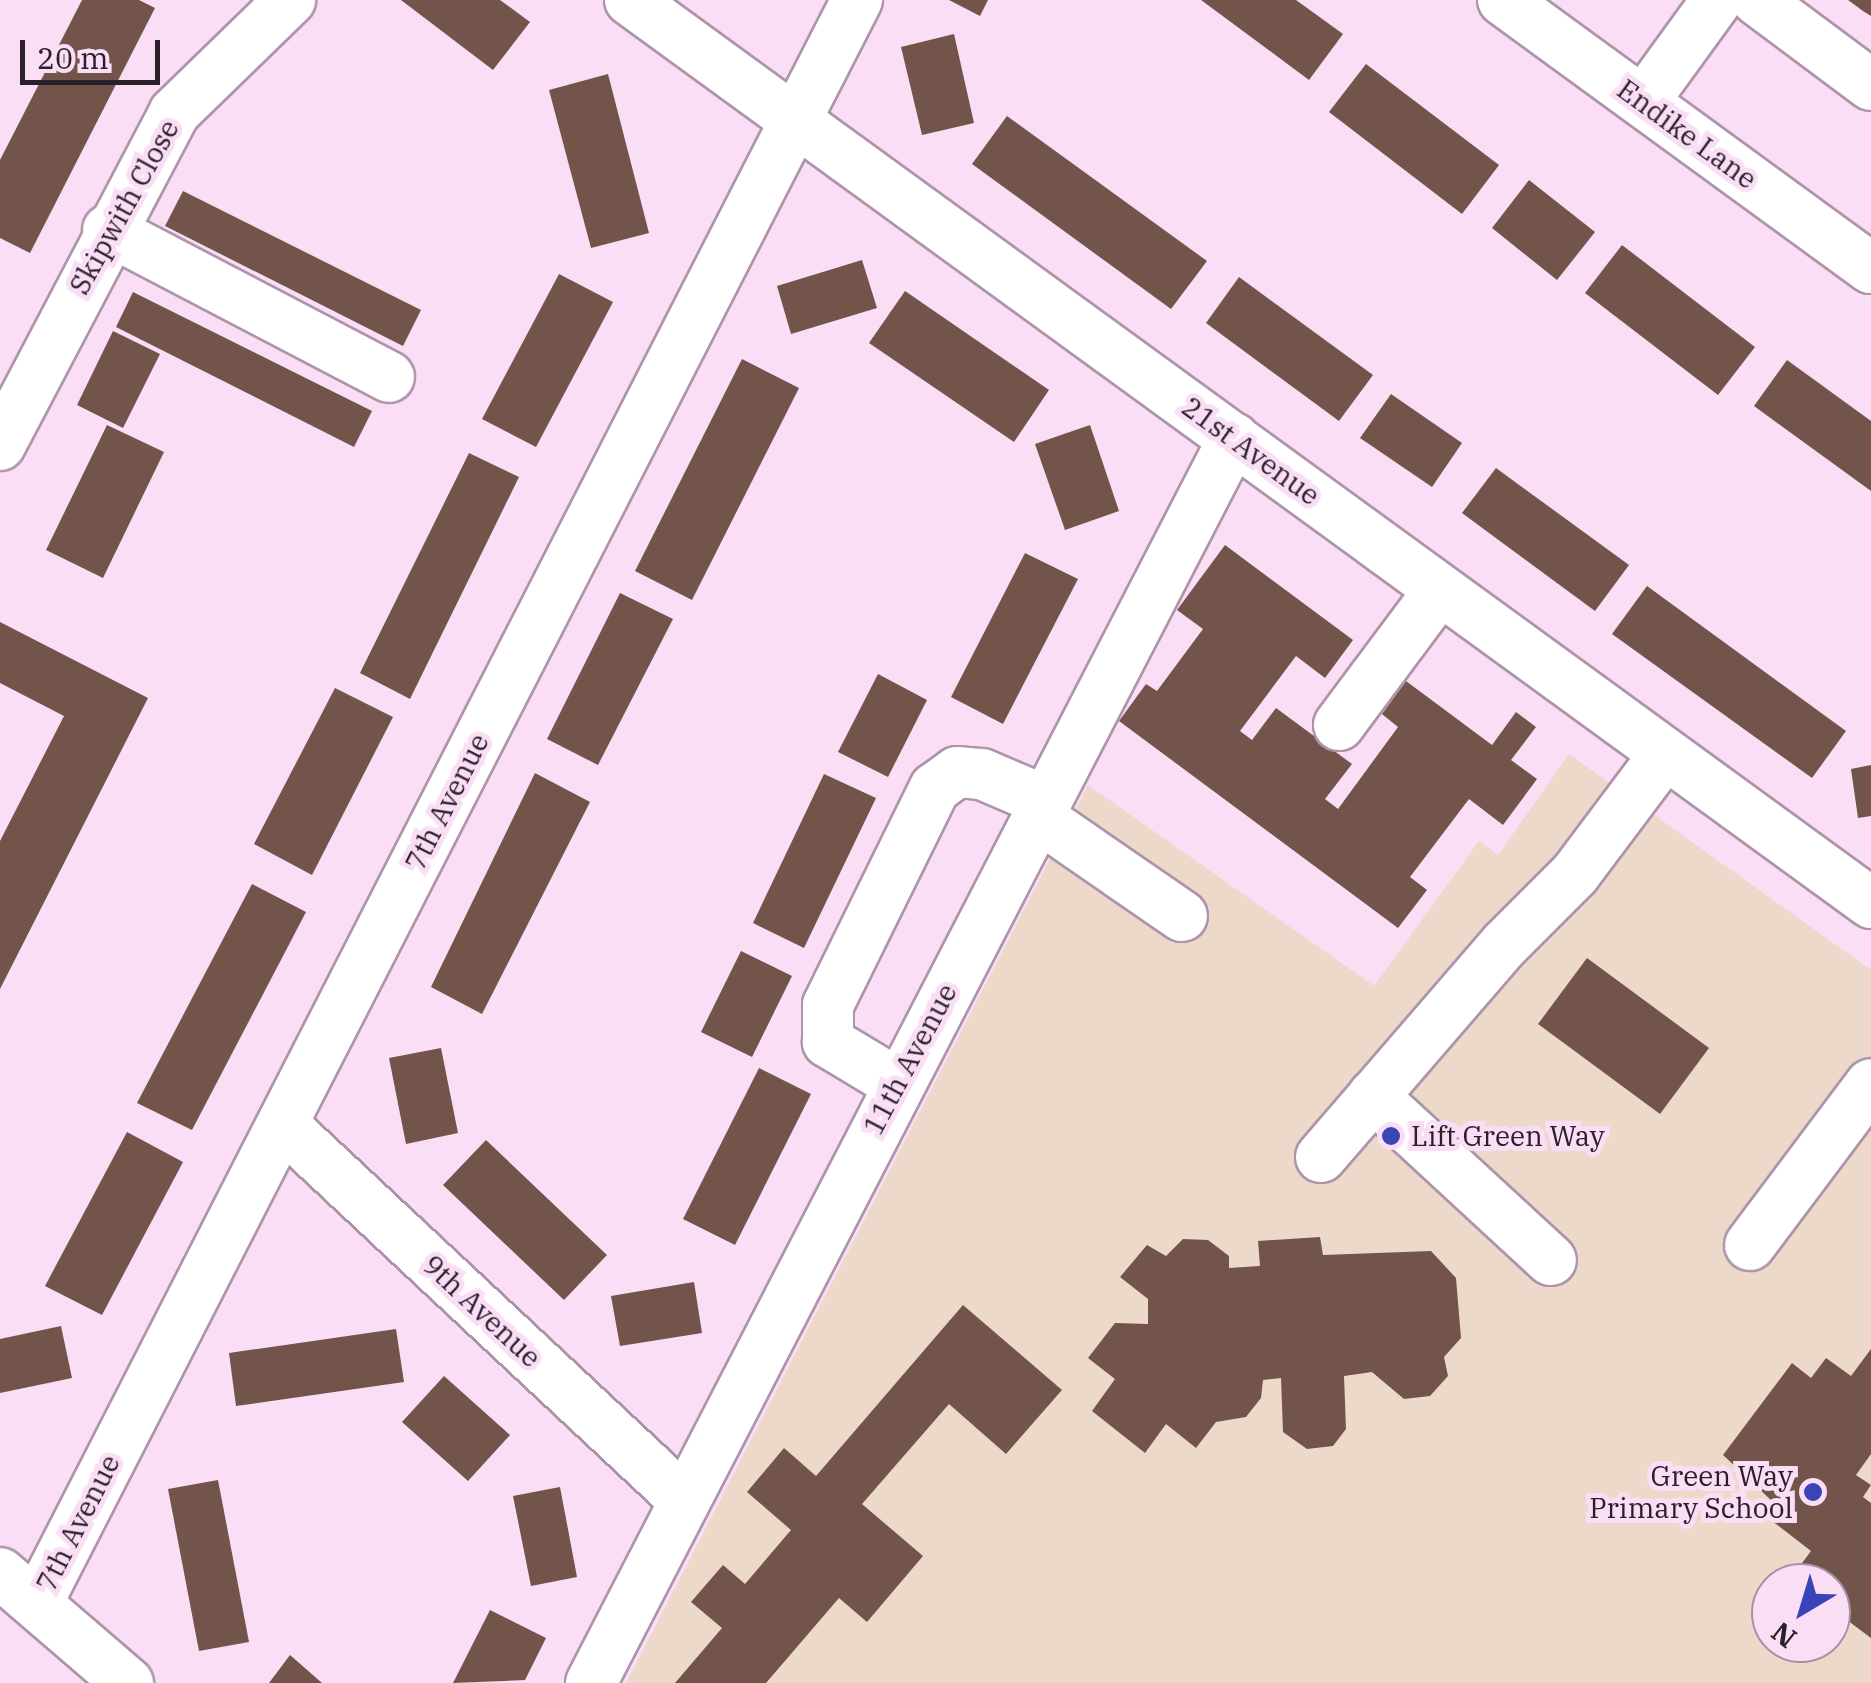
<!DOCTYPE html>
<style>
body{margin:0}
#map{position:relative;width:1871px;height:1683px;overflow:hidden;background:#f9def6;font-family:"IBM Plex Serif",serif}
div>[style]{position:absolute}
.education>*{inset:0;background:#edd9ca}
.building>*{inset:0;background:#72544b}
.roads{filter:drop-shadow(2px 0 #ae94ab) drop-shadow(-2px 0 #ae94ab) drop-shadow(0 2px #ae94ab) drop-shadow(0 -2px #ae94ab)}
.minor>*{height:50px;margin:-25px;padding:0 25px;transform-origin:25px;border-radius:25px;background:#fff}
.dots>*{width:28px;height:28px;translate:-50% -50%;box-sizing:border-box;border:5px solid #f9def6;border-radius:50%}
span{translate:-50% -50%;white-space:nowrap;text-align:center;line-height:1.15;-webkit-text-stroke:10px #f9def6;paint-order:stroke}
.street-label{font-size:28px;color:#2a2029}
.poi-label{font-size:28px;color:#2a2029}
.left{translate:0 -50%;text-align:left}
.right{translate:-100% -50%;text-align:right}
.north{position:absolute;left:1751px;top:1563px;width:100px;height:100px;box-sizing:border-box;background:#f9def6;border:2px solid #a692a4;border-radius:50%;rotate:218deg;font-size:28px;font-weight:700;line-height:40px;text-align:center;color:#2a2029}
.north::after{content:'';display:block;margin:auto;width:35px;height:45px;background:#3944b7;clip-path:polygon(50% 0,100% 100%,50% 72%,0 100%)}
.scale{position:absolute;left:20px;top:40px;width:140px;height:45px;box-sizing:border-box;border:5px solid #2a2029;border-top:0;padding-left:12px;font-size:30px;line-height:35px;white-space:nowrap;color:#2a2029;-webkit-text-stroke:8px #f9def6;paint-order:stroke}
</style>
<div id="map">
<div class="education">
<i style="clip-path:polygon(evenodd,1569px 754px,1871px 970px,1871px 1683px,626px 1683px,1088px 785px,1374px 986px,1479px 841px,1498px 855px,1569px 754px,1771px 1583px,1831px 1583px,1831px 1643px,1771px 1643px,1771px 1583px)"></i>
</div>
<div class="building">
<i style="clip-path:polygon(82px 0,139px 0,155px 8px,30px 253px,0 238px,0 160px)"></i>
<i style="clip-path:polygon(401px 0,500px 0,530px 22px,493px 70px)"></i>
<i style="clip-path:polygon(949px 0,988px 0,980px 16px)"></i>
<i style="clip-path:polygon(1201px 0,1296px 0,1343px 34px,1309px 80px)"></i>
<i style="clip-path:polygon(1848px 0,1871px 0,1871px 16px,1863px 11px)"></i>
<i style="clip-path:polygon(954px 34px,974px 123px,922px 135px,901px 47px)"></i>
<i style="clip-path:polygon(1366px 64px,1499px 165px,1462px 214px,1329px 112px)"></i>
<i style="clip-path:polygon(608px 74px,649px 233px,591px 248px,549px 90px)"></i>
<i style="clip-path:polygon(1007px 116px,1207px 261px,1171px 309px,972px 164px)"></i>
<i style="clip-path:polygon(1529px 180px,1595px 232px,1557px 280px,1492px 228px)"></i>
<i style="clip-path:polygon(183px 191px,421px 310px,403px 346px,165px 226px)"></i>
<i style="clip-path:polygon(1622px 245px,1755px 347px,1718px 395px,1585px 293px)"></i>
<i style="clip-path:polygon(862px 260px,877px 308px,791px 334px,777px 286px)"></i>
<i style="clip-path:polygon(559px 274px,613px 302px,536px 447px,482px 419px)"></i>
<i style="clip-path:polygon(1239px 277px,1373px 375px,1339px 421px,1206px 323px)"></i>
<i style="clip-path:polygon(905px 291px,1049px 390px,1014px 442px,869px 343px)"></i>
<i style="clip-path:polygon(133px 292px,372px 411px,354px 447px,116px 327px)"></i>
<i style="clip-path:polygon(113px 331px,160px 354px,123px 428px,77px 405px)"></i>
<i style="clip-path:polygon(742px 359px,799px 388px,692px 600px,635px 571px)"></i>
<i style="clip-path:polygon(1787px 360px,1871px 421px,1871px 491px,1754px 406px)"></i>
<i style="clip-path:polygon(1391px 394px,1462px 443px,1432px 487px,1360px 438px)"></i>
<i style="clip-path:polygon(107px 425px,164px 452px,103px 578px,46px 550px)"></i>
<i style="clip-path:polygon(1090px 425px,1119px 511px,1065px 530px,1035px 444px)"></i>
<i style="clip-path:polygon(469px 453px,519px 477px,410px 699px,360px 673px)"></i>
<i style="clip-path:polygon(1496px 468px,1629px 565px,1595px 611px,1462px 513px)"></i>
<i style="clip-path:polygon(1225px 545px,1353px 640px,1325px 678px,1296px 656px,1240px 731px,1252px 740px,1276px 708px,1352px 764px,1325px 799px,1338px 809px,1398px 727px,1382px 714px,1406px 681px,1492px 745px,1516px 712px,1536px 727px,1511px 760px,1537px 779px,1503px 825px,1469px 799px,1410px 877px,1427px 890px,1398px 928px,1119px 721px,1146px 684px,1157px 691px,1203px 629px,1177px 610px)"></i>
<i style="clip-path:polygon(1025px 553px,1078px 579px,1003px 724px,951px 697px)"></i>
<i style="clip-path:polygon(1647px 586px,1846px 731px,1812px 778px,1612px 634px)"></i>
<i style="clip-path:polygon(620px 593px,673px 619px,598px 765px,547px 739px)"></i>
<i style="clip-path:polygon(0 622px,148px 698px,0 989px,0 841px,64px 716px,0 683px)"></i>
<i style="clip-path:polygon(878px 674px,927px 700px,888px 777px,838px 752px)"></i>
<i style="clip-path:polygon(335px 688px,393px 717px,312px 875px,254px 844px)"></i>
<i style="clip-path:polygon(1871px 765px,1871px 816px,1858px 818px,1851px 769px)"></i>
<i style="clip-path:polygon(535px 773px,590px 802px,482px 1014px,431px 987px)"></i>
<i style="clip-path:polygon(824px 774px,876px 798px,804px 948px,753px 923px)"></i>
<i style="clip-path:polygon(252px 884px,306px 912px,192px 1130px,137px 1103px)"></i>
<i style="clip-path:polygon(741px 951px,792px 976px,752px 1057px,701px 1032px)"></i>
<i style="clip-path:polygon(1587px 958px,1709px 1048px,1660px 1114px,1538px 1024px)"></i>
<i style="clip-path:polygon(441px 1048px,458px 1133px,406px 1144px,389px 1058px)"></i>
<i style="clip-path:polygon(759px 1068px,811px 1094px,735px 1245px,683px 1219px)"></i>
<i style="clip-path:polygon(127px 1132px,183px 1162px,102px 1315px,45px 1286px)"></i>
<i style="clip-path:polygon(486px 1140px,607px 1255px,564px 1300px,443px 1185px)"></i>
<i style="clip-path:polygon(1320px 1237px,1323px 1255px,1431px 1251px,1456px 1278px,1461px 1338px,1444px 1357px,1448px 1376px,1430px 1396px,1404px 1399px,1372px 1372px,1344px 1376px,1346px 1429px,1333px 1446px,1307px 1449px,1283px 1432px,1281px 1378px,1263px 1380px,1261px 1398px,1246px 1417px,1216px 1422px,1196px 1448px,1166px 1424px,1145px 1453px,1092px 1411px,1115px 1379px,1088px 1358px,1115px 1323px,1148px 1324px,1148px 1299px,1120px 1277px,1147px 1245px,1166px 1256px,1183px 1239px,1208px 1240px,1229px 1256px,1229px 1268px,1260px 1266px,1258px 1241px)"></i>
<i style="clip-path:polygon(694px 1282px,702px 1333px,620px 1346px,611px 1296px)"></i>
<i style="clip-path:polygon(963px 1305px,1062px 1390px,1006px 1454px,949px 1404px,862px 1504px,923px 1556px,867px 1622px,839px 1598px,766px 1683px,675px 1683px,722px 1628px,691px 1602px,723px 1565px,745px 1584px,791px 1530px,747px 1492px,784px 1448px,816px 1476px)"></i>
<i style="clip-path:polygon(61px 1326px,72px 1378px,0 1393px,0 1339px)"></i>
<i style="clip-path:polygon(396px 1329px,404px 1382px,236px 1406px,229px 1353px)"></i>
<i style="clip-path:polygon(1871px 1349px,1871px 1454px,1856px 1475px,1871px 1485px,1863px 1497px,1871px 1503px,1871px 1638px,1831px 1608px,1831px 1583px,1791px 1578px,1811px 1551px,1763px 1514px,1772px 1501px,1723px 1455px,1792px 1363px,1811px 1378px,1826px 1358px,1851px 1376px)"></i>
<i style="clip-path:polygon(444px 1376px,510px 1435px,468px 1481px,402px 1422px)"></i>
<i style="clip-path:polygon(218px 1480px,249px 1642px,199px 1651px,168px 1489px)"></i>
<i style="clip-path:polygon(560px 1487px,577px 1577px,531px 1586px,513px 1496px)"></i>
<i style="clip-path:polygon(490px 1610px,546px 1638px,525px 1680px,453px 1683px)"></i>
<i style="clip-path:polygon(290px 1655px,322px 1683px,269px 1683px)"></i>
</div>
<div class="roads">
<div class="minor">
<i style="left:630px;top:0;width:1535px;rotate:36.04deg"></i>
<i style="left:1503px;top:0;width:455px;rotate:36.1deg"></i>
<i style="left:1757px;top:0;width:142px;rotate:36.7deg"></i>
<i style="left:1643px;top:102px;width:126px;rotate:-54deg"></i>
<i style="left:108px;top:230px;width:317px;rotate:27.6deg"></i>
<i style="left:0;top:445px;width:375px;rotate:-62.3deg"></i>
<i style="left:174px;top:113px;width:162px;rotate:-44.2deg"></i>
<i style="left:1339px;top:725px;width:167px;rotate:-53.3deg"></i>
<i style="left:1037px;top:816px;width:176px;rotate:34.6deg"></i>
<i style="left:898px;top:1084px;width:82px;rotate:-149deg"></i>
<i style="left:828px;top:1042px;width:37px;rotate:-90deg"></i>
<i style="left:828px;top:1005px;width:242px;rotate:-63.8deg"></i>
<i style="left:935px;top:788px;width:27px;rotate:-36deg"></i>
<i style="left:957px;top:772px;width:25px;rotate:5deg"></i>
<i style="left:982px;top:774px;width:69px;rotate:23.2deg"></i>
<i style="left:1373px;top:1096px;width:242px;rotate:42.7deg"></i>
<i style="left:283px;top:1125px;width:546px;rotate:43.07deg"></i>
<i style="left:1321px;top:1157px;width:281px;rotate:-49.2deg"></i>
<i style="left:1505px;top:944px;width:99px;rotate:-45deg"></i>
<i style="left:1575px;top:874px;width:150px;rotate:-53.1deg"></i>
<i style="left:1750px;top:1245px;width:201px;rotate:-53.1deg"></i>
<i style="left:0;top:1573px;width:169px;rotate:40.7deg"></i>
<i style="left:37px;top:1603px;width:1801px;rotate:-62.91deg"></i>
<i style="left:591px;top:1683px;width:1401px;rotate:-62.69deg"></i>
</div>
</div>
<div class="dots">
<i style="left:1391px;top:1136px;background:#3944b7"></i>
<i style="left:1813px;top:1492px;background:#3944b7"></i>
</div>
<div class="street-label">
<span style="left:1687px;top:134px;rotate:36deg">Endike Lane</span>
<span style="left:124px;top:207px;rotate:-61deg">Skipwith Close</span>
<span style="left:1251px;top:451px;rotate:36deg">21st Avenue</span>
<span style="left:447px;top:802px;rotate:-63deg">7th Avenue</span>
<span style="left:910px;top:1059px;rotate:-62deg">11th Avenue</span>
<span style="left:482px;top:1311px;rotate:43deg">9th Avenue</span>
<span style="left:78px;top:1523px;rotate:-63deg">7th Avenue</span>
</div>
<div class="poi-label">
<span class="left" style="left:1411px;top:1136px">Lift Green Way</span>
<span class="right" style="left:1793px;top:1492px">Green Way<br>Primary School</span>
</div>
<div class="north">N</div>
<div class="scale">20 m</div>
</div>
